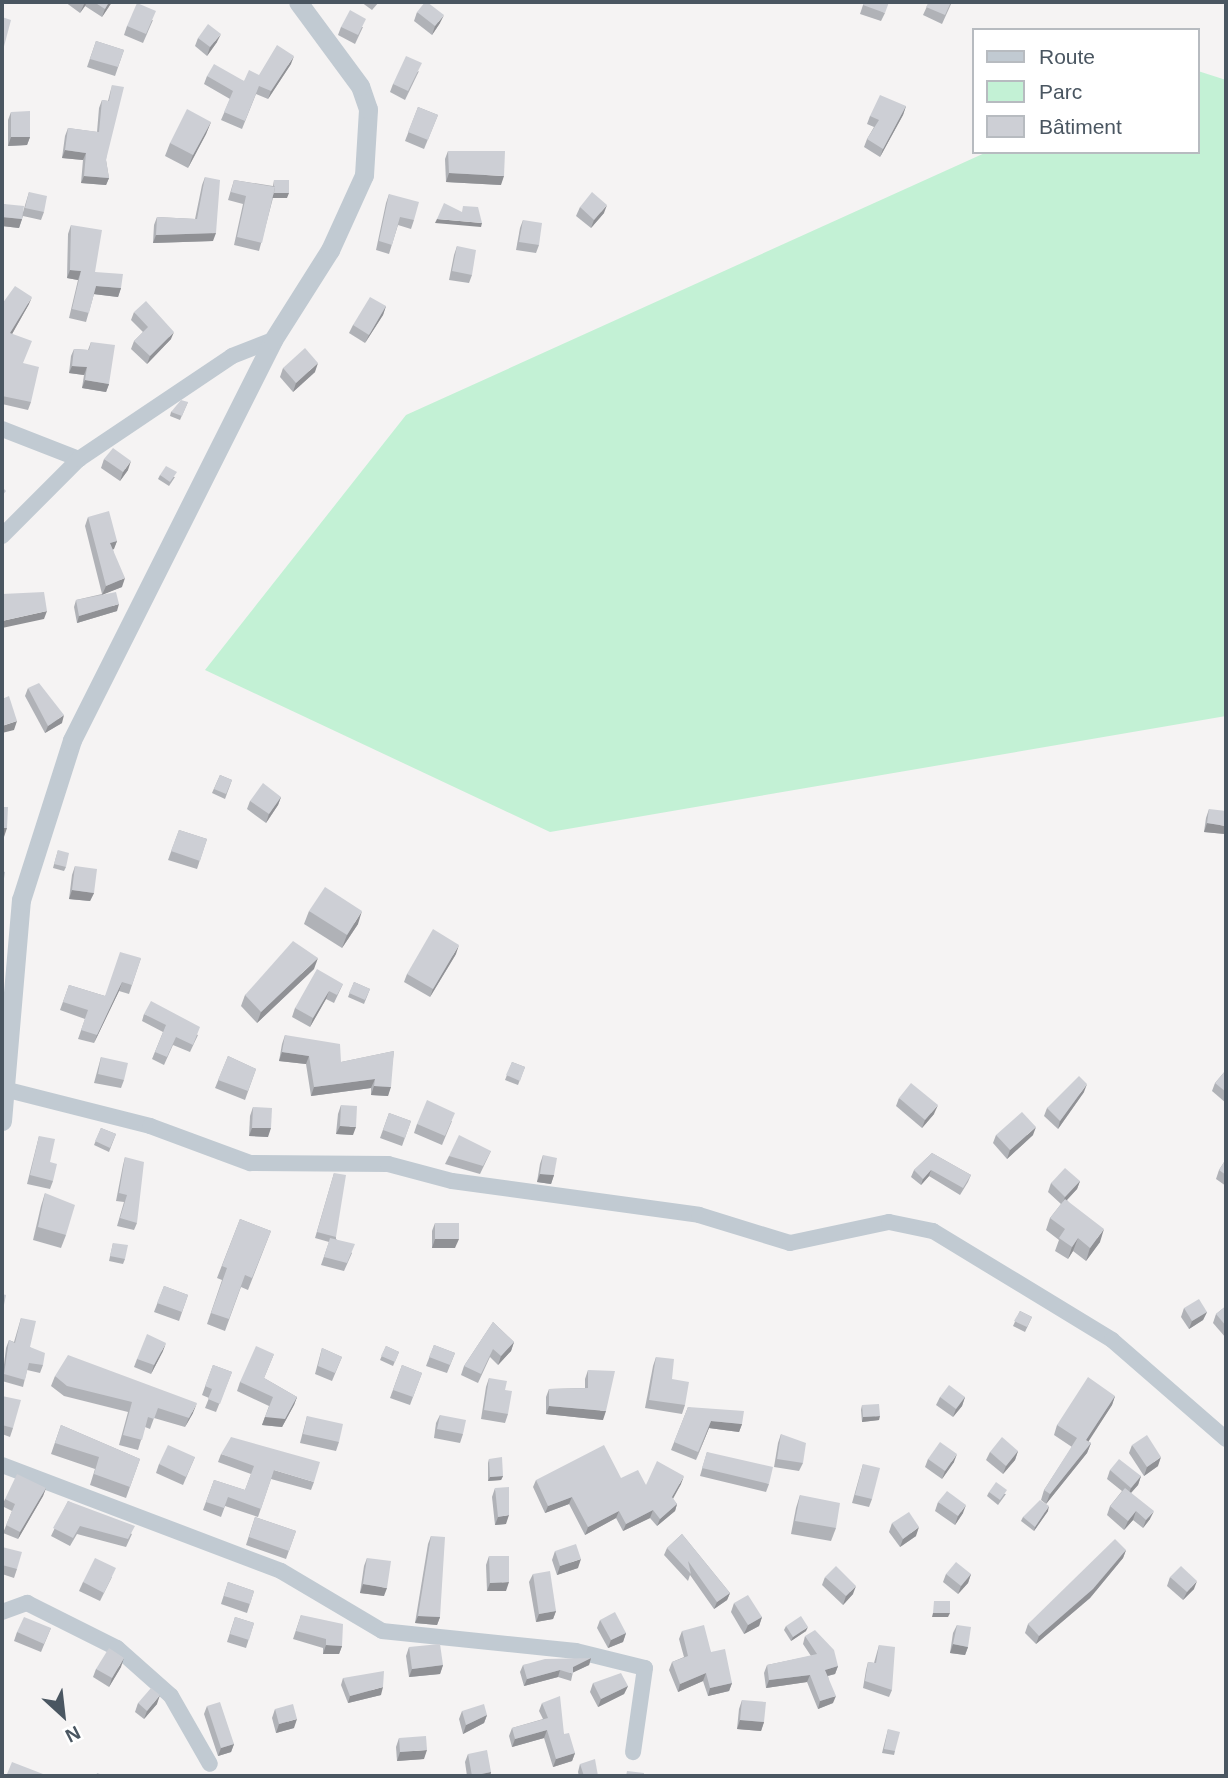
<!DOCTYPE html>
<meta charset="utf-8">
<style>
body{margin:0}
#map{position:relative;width:1228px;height:1778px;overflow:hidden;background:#f5f3f3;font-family:Helvetica,sans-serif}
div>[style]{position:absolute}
.green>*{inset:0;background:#c3f1d5}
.minor>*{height:16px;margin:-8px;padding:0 8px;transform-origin:8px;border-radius:8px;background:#c1cad2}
.tertiary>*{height:19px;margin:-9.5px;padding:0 9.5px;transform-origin:9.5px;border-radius:9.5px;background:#c1cad2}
.wall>*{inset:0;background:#b0b2b7}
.shaded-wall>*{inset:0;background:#909195}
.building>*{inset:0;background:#cdcfd5}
span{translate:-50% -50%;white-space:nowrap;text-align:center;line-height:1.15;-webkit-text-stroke:7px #fff;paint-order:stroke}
.frame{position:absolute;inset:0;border:4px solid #4a5661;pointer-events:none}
.legend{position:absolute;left:972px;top:28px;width:228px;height:126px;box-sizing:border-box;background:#fff;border:2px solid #b7bbc0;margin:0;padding:9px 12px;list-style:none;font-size:21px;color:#4a5661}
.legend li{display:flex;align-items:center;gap:14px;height:35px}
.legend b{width:35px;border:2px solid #b7bbc0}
.north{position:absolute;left:28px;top:1680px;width:70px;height:70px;-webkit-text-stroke:5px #fff;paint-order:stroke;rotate:153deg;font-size:19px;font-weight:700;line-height:28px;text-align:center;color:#4a5661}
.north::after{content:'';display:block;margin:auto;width:24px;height:32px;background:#4a5661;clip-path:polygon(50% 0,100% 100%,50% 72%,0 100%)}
</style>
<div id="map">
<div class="green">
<i style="clip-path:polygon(1198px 71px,1226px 80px,1226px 716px,550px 832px,205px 670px,406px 415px,987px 152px,1198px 152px)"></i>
</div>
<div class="minor">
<i style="left:2px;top:429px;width:83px;rotate:21.3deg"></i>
<i style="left:2px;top:536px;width:109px;rotate:-45deg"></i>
<i style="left:79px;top:459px;width:184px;rotate:-33.9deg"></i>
<i style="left:232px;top:356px;width:44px;rotate:-21.3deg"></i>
<i style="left:4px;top:1089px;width:151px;rotate:14.2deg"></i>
<i style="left:150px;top:1126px;width:107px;rotate:20.3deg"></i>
<i style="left:250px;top:1163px;width:138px;rotate:0.4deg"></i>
<i style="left:388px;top:1164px;width:66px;rotate:14.9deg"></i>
<i style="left:452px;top:1181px;width:249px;rotate:7.8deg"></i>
<i style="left:699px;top:1215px;width:95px;rotate:17.1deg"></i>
<i style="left:790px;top:1243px;width:101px;rotate:-12deg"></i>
<i style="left:889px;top:1222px;width:45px;rotate:11.6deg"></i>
<i style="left:933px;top:1231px;width:210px;rotate:31.3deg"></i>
<i style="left:1112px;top:1340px;width:151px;rotate:41deg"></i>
<i style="left:2px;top:1465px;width:298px;rotate:20.8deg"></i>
<i style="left:281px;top:1571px;width:117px;rotate:30.7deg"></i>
<i style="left:382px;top:1631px;width:195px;rotate:5.9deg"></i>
<i style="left:576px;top:1651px;width:71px;rotate:13.8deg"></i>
<i style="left:645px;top:1668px;width:85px;rotate:98.1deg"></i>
<i style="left:2px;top:1612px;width:27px;rotate:-20deg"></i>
<i style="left:27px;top:1603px;width:101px;rotate:26.6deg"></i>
<i style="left:117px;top:1648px;width:72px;rotate:41.6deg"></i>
<i style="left:171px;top:1696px;width:78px;rotate:60.2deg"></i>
</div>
<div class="tertiary">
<i style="left:2px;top:1121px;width:222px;rotate:-85.1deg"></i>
<i style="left:21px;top:900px;width:168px;rotate:-72.3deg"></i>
<i style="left:72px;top:740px;width:448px;rotate:-63.3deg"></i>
<i style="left:273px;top:340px;width:107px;rotate:-57.7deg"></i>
<i style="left:330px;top:250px;width:82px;rotate:-65.6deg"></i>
<i style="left:364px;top:175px;width:66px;rotate:-86.5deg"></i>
<i style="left:368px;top:109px;width:24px;rotate:-109deg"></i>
<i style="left:360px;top:86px;width:104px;rotate:-126.4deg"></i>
</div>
<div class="wall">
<i style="clip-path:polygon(65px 2px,112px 2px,102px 17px,85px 6px,80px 13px)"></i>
<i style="clip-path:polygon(361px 2px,379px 2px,372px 10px)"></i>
<i style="clip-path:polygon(864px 2px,885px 13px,881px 21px,860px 14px)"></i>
<i style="clip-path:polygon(929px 2px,952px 2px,942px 24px,923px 15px)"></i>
<i style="clip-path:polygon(417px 12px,440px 23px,432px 35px,414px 21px)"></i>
<i style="clip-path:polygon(153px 20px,143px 43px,124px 35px,127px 26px)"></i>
<i style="clip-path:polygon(341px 27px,363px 27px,355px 44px,338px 35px)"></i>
<i style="clip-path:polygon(198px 38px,217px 42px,207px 56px,195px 46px)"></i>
<i style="clip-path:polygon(96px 41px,124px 50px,115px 76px,87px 67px)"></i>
<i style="clip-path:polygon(291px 64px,268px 99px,256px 94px,242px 129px,221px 120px,230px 99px,204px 84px,207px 76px,244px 81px)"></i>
<i style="clip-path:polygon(419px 71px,405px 100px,390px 92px,393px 84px)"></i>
<i style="clip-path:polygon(112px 85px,106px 160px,109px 178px,106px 185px,81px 183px,83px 160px,62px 158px,65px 136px,68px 128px,97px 132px,99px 108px,102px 100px,108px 101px)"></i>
<i style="clip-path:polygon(906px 106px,903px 115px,880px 157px,864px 147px,867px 139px,874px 127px,867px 124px,870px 116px)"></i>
<i style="clip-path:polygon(418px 107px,438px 115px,424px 149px,405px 141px)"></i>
<i style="clip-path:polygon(11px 112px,30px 137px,27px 145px,8px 146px,8px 120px)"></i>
<i style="clip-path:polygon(211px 122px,206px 134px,188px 168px,165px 156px,170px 143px)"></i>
<i style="clip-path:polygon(448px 151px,501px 185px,446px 182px,445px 159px)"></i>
<i style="clip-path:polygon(205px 177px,213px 241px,153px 243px,154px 225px,157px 217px,195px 219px,202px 185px)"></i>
<i style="clip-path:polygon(234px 180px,273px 186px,274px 180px,287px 198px,273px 198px,259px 251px,234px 245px,243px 204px,228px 200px)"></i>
<i style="clip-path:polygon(29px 192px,44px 212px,41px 220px,23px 216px,19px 228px,2px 226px,2px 209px,4px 204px,23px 212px)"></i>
<i style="clip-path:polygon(389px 194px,414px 220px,411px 229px,398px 225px,389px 254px,376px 250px,386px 203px)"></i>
<i style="clip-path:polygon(580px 207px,604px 213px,591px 228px,576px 216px)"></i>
<i style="clip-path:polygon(523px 220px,539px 245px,536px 253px,516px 250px,520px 228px)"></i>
<i style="clip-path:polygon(71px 225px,95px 272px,121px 288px,118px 297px,94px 294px,86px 322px,69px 318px,78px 280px,67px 278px,68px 234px)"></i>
<i style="clip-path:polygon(457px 246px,472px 275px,469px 283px,449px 280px,454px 255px)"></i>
<i style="clip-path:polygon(2px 304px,29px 304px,12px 334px,23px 363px,31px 402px,28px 410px,2px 404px)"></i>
<i style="clip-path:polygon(386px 306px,383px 315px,365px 343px,349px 333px,353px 325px)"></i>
<i style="clip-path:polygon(134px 312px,171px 339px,147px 364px,131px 349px,134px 341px,143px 332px,131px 320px)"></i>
<i style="clip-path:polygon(91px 342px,109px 384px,106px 392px,82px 388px,84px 375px,69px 373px,71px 356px,74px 349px,88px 350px)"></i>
<i style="clip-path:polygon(283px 368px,315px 372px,293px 392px,280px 377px)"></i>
<i style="clip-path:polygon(188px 402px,180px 420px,170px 416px,171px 412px)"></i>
<i style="clip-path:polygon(104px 459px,128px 470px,120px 481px,101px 468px)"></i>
<i style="clip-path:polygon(160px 475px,175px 477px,169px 486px,158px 479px)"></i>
<i style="clip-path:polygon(88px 517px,117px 541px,113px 550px,122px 587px,103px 594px,117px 611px,77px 623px,74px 607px,76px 600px,102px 594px,85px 526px)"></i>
<i style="clip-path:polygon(28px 688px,62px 723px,45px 733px,25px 696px)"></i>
<i style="clip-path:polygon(220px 775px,232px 780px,225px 799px,212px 793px)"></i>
<i style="clip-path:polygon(281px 797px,278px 805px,266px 823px,247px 809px,250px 801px)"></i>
<i style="clip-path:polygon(1209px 809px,1225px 834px,1204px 832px,1206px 818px)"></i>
<i style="clip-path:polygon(179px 830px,207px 839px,197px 869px,168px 860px)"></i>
<i style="clip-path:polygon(58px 850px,66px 867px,64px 871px,53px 868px)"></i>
<i style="clip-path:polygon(75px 866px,94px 893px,90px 901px,69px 899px,72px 875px)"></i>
<i style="clip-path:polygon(309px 911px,358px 924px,342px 948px,304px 924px)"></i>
<i style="clip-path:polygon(456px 954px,430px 997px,404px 982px,407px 974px)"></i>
<i style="clip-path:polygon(141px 958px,129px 994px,119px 991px,94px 1043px,78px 1039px,85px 1019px,60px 1010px,69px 985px,105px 996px)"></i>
<i style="clip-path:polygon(314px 969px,257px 1023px,241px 1006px,245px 995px)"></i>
<i style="clip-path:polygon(354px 982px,370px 989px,364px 1004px,348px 997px)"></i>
<i style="clip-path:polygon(343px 984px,334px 1003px,326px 999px,310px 1027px,292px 1017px,295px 1008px)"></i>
<i style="clip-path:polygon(144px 1014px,198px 1035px,190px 1052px,173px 1045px,164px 1065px,152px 1059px,163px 1032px,142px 1021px)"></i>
<i style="clip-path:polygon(285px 1035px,341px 1062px,394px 1051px,388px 1096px,371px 1095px,371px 1088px,311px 1096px,306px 1064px,279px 1061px,282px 1044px)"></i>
<i style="clip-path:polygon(228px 1056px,256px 1069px,245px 1100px,215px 1088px)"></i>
<i style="clip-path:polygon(101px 1057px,124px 1080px,121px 1088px,94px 1083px)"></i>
<i style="clip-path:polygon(512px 1062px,525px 1067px,518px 1085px,505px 1080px)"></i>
<i style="clip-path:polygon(1226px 1070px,1226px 1103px,1212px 1091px,1215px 1083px)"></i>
<i style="clip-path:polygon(1084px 1092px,1058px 1129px,1044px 1116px,1047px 1108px)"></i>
<i style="clip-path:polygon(899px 1098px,934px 1114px,922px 1128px,896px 1106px)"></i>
<i style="clip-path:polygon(341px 1105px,353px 1135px,336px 1134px,338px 1114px)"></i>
<i style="clip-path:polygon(253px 1107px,268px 1137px,249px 1136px,250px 1116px)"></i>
<i style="clip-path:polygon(389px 1113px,411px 1121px,402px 1146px,380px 1138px)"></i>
<i style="clip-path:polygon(452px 1121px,442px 1145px,414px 1133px,417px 1124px)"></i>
<i style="clip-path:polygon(101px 1128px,116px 1134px,109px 1152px,94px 1145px)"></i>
<i style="clip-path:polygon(996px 1135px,1033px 1135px,1007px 1159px,993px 1143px)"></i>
<i style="clip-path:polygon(39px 1136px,50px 1162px,53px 1181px,50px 1189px,27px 1184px)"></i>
<i style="clip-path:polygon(491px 1151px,480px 1174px,445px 1164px,449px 1156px)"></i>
<i style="clip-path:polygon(932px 1153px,971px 1175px,968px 1182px,960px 1195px,929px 1176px,921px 1185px,911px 1177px,914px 1170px)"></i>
<i style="clip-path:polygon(543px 1155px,554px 1175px,551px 1184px,537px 1182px,540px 1164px)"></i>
<i style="clip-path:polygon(125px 1157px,137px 1223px,134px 1230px,117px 1226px,124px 1202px,116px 1201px,123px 1165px)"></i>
<i style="clip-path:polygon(1226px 1159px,1226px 1186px,1216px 1179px,1219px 1170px)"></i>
<i style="clip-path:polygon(334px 1173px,336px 1239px,352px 1253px,344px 1271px,321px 1265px,329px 1242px,315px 1238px)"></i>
<i style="clip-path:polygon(1080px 1181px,1077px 1189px,1067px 1200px,1100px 1242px,1086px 1261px,1073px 1251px,1068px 1259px,1055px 1251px,1059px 1240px,1046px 1230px,1050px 1218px,1061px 1204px,1048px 1192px,1051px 1183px)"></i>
<i style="clip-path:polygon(45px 1193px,66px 1235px,61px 1248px,33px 1240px,41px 1206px)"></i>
<i style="clip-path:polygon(240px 1219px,271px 1231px,248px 1290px,241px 1287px,225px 1331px,207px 1324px,222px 1280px,217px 1278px)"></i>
<i style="clip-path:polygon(435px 1223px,455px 1248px,432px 1248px,432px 1231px)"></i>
<i style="clip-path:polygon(113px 1243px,125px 1259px,123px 1264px,109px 1261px)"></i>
<i style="clip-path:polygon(164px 1286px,188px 1295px,179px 1321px,154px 1312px)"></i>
<i style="clip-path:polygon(1226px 1306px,1226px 1338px,1213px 1323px,1216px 1314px)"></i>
<i style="clip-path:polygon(1184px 1308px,1207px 1312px,1203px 1320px,1189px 1329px,1181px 1317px)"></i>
<i style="clip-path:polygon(1020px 1311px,1032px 1317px,1025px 1332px,1013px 1326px)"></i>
<i style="clip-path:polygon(21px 1318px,30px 1347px,43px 1365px,40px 1373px,27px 1370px,23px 1387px,2px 1381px,6px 1348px,9px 1340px,14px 1342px)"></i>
<i style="clip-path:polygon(493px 1322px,514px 1342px,511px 1351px,498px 1365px,490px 1357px,478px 1383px,461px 1375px,464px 1366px)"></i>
<i style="clip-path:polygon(434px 1345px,455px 1353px,447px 1373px,426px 1366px)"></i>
<i style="clip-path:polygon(386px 1346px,399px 1352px,393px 1366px,380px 1360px)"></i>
<i style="clip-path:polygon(322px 1348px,342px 1357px,332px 1381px,315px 1374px)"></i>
<i style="clip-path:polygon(163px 1351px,151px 1374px,134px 1367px,137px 1359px)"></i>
<i style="clip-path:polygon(274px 1354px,264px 1378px,297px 1397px,294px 1405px,282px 1427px,262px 1425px,269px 1406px,237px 1391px,240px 1382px)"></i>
<i style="clip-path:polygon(656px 1357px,685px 1405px,682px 1414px,645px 1408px,653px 1366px)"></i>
<i style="clip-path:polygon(213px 1365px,232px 1372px,216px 1412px,205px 1408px,209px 1398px,202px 1395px)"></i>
<i style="clip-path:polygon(402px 1365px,422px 1373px,410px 1405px,390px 1398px)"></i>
<i style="clip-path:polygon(588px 1370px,603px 1420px,546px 1414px,546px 1397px,549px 1389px,585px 1388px,585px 1379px)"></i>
<i style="clip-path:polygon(55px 1376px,193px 1413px,185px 1427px,154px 1418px,150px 1429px,145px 1427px,138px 1450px,119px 1445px,128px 1412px,64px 1396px,51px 1386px)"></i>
<i style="clip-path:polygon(489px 1378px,505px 1390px,508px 1414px,505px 1423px,481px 1419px,486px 1387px)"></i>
<i style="clip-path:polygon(2px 1396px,13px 1428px,10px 1437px,2px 1434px)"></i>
<i style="clip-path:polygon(1115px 1396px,1112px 1405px,1088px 1441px,1091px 1443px,1087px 1453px,1046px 1504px,1041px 1500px,1044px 1490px,1072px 1447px,1054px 1435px,1057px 1425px)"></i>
<i style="clip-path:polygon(940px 1397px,965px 1397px,962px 1406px,953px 1417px,936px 1405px)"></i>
<i style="clip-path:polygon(862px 1405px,879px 1420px,862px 1422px,861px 1410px)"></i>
<i style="clip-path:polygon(688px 1407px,742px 1424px,739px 1432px,709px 1428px,696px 1460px,671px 1450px)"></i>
<i style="clip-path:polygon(440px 1415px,463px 1434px,460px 1443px,434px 1438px,436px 1423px)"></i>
<i style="clip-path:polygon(307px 1416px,339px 1442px,336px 1451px,300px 1443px)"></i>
<i style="clip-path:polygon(61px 1425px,140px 1459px,126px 1498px,90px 1485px,95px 1469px,51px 1454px)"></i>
<i style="clip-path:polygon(781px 1434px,803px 1463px,799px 1471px,774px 1467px,778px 1443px)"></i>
<i style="clip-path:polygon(1132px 1445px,1158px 1466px,1144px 1476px,1129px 1453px)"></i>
<i style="clip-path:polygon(1018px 1451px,1015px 1460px,1003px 1474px,986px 1460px,990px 1452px)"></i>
<i style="clip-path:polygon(707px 1452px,769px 1484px,766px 1492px,700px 1476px)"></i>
<i style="clip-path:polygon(221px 1454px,314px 1482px,311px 1490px,271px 1479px,258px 1517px,225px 1506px,221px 1517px,203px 1510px,214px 1480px,245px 1490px,251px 1474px,218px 1462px)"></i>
<i style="clip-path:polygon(195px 1457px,183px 1485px,156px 1473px,159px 1464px)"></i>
<i style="clip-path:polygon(489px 1459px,503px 1476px,501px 1480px,488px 1481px,488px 1463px)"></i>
<i style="clip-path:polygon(928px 1459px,954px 1462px,942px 1479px,925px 1467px)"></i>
<i style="clip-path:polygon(863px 1464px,872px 1499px,869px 1507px,852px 1503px)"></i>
<i style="clip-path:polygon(1110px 1470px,1141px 1476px,1138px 1485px,1131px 1493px,1150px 1519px,1143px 1528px,1133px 1520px,1124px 1530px,1107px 1515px,1110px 1506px,1122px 1491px,1107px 1479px)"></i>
<i style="clip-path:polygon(621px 1478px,646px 1485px,681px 1484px,673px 1499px,677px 1504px,675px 1511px,657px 1526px,650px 1518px,623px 1531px,616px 1518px,585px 1535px,569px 1504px,545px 1513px,533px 1487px,536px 1480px)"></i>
<i style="clip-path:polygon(46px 1488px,43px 1496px,18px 1539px,3px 1533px,12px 1511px,2px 1506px,5px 1499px)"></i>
<i style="clip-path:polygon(495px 1488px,506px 1524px,495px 1525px,492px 1497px)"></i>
<i style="clip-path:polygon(989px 1492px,1006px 1494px,998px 1505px,987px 1496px)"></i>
<i style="clip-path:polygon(800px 1495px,836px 1528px,831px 1541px,791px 1534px,796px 1508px)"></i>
<i style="clip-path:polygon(68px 1501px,132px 1534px,126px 1547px,77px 1534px,70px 1546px,51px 1536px)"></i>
<i style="clip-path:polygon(938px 1502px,963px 1513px,955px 1525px,935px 1511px)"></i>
<i style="clip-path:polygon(1048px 1511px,1034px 1531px,1021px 1521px,1023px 1517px)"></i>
<i style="clip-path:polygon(255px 1517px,296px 1531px,286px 1559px,246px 1545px)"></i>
<i style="clip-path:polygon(892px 1523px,916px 1536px,900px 1547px,889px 1532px)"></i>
<i style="clip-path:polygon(682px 1534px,730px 1593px,727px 1600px,714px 1609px,690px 1575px,688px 1581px,664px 1555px,667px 1548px)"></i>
<i style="clip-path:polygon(431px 1536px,440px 1617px,437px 1625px,415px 1623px,428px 1544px)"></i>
<i style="clip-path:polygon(2px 1547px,17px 1569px,14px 1578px,2px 1574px)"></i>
<i style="clip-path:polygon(1126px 1550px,1123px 1558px,1090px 1598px,1036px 1644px,1025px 1633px,1028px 1624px)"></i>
<i style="clip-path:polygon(555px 1551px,578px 1568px,557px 1575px,552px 1560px)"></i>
<i style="clip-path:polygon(489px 1556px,506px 1591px,487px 1591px,486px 1565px)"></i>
<i style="clip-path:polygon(367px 1558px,384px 1596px,360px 1593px,364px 1566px)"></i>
<i style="clip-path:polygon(533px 1574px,556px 1611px,553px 1619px,536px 1622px,529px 1582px)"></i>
<i style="clip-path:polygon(946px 1574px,971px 1574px,968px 1583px,958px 1594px,943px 1582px)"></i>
<i style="clip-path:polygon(112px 1577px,100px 1601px,79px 1591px,83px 1582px)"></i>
<i style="clip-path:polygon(825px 1577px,853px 1594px,843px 1605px,822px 1585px)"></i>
<i style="clip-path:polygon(1170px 1577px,1194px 1589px,1183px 1600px,1167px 1586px)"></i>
<i style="clip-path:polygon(228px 1582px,254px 1591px,247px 1613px,221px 1604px)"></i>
<i style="clip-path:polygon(734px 1603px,762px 1617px,759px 1626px,744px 1634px,731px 1612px)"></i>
<i style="clip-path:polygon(301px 1615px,342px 1646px,339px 1654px,323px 1654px,323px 1648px,293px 1639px)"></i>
<i style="clip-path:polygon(235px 1617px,254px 1623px,246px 1648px,227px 1642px)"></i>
<i style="clip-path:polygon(600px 1620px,626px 1633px,623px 1642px,608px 1648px,597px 1628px)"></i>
<i style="clip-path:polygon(957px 1625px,968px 1647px,965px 1655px,950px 1653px,953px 1633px)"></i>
<i style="clip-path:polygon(786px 1626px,806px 1631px,791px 1641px,784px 1630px)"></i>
<i style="clip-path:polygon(51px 1628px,41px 1652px,14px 1641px,17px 1632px)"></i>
<i style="clip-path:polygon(682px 1631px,711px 1652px,732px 1683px,729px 1691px,708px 1696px,703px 1681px,678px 1692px,669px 1670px,672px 1662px,684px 1657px,679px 1639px)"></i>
<i style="clip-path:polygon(805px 1636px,838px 1666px,835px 1674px,828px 1676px,833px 1703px,818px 1709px,807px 1682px,766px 1688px,764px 1673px,767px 1665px,811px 1656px,803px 1644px)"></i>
<i style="clip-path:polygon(879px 1645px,892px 1690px,889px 1697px,863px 1688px,866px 1670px,868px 1662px,874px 1663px)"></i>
<i style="clip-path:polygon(409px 1647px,443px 1665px,440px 1674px,409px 1677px,406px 1656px)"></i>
<i style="clip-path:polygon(591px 1658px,589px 1665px,573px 1672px,571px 1681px,558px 1677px,524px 1686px,520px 1672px,523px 1665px)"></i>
<i style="clip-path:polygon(121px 1667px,109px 1687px,93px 1677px,96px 1669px)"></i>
<i style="clip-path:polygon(343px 1678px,381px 1695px,348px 1703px,341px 1685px)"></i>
<i style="clip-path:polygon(593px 1683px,628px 1686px,624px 1694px,598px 1707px,590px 1692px)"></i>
<i style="clip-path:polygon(742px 1700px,764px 1722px,761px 1731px,737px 1729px,739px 1709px)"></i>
<i style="clip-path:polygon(138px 1703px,157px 1704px,144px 1719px,135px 1712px)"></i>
<i style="clip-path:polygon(542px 1703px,564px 1734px,575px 1753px,572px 1761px,553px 1767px,544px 1738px,512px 1747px,509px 1736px,512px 1728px,543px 1719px,539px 1711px)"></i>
<i style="clip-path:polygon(207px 1706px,234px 1744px,231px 1752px,218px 1756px,204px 1714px)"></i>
<i style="clip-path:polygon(275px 1709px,294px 1728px,276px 1733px,272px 1718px)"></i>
<i style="clip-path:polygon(462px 1711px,487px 1715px,484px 1723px,463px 1734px,459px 1719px)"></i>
<i style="clip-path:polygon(888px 1729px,895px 1751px,894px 1755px,882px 1753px)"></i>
<i style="clip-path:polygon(399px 1738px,424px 1759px,397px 1761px,396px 1747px)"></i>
<i style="clip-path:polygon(468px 1754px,491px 1772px,490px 1776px,467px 1776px,465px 1762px)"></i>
<i style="clip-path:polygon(580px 1764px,598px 1776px,579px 1776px,578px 1772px)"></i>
</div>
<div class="shaded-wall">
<i style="clip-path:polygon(85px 2px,87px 2px,85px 6px,80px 13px)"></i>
<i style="clip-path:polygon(109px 2px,112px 2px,102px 17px,105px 9px)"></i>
<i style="clip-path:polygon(444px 15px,440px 23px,432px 35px,435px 26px)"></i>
<i style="clip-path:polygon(221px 34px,217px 42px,207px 56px,210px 47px)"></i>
<i style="clip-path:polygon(294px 56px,291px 64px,268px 99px,271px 91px)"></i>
<i style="clip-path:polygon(906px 106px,903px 115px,880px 157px,883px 149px)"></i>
<i style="clip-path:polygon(211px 122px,206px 134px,188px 168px,193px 155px)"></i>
<i style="clip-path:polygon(11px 137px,30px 137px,27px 145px,8px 146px)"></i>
<i style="clip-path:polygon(65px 150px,86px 153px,83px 160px,62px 158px)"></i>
<i style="clip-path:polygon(449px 173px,504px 176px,501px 185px,446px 182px)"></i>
<i style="clip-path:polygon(84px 176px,109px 178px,106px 185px,81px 183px)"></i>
<i style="clip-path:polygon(274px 193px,289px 193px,287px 198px,272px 198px)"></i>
<i style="clip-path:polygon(607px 205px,604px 213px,591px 228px,594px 220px)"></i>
<i style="clip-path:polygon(2px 217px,22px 219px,19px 228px,2px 226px)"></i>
<i style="clip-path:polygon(437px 219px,482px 223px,481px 227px,435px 223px)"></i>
<i style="clip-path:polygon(216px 233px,213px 241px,153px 243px,156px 235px)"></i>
<i style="clip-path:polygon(70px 270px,81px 271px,78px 280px,67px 278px)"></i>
<i style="clip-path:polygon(96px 286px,121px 288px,118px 297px,93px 294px)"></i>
<i style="clip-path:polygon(32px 297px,29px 304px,8px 341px,10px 333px)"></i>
<i style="clip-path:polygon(386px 306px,383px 315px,365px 343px,369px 335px)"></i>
<i style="clip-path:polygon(174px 332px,171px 339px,147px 364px,150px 356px)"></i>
<i style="clip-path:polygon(318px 363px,315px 372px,293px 392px,296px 383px)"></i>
<i style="clip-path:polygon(72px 366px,87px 367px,84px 375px,69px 373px)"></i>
<i style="clip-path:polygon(85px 380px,109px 384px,106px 392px,82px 388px)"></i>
<i style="clip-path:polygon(131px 461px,128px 470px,120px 481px,123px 472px)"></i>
<i style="clip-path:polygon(117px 541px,114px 549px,107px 551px,110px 543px)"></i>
<i style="clip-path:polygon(125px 578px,122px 587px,102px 595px,106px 586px)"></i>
<i style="clip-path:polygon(119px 604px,117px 611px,77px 623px,79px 616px)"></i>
<i style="clip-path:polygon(47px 611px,44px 619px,2px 628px,2px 621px)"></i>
<i style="clip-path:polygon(64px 715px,62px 723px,45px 733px,48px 726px)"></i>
<i style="clip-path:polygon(17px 721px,14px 730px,2px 733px,2px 726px)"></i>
<i style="clip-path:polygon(281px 797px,278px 805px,266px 823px,269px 814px)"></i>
<i style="clip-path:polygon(1207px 823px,1226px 826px,1225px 834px,1204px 832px)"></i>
<i style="clip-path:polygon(2px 828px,7px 828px,4px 837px,2px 837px)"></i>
<i style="clip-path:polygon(72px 890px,94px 893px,90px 901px,69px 899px)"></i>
<i style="clip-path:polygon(362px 911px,358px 924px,342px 948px,347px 935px)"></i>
<i style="clip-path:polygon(459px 945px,456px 954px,430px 997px,433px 989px)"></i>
<i style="clip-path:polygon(318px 958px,314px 969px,257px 1023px,261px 1012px)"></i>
<i style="clip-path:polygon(122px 982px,119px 991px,94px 1043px,97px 1035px)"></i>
<i style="clip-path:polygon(329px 991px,326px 999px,310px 1027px,313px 1018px)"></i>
<i style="clip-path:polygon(282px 1052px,309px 1056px,306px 1064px,279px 1061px)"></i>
<i style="clip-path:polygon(375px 1079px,371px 1088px,311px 1096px,314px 1087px)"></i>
<i style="clip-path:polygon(1087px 1084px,1084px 1092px,1058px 1129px,1060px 1121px)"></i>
<i style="clip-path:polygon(374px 1086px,391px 1087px,388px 1096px,371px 1095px)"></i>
<i style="clip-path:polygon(938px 1105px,934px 1114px,922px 1128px,925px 1120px)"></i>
<i style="clip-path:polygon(340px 1126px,356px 1127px,353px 1135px,336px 1134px)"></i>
<i style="clip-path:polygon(1036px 1127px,1033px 1135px,1007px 1159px,1010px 1150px)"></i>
<i style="clip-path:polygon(252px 1128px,271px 1128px,268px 1137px,249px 1136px)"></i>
<i style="clip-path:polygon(931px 1170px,929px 1176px,921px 1185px,923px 1179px)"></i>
<i style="clip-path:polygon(540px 1174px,554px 1175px,551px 1184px,537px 1182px)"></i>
<i style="clip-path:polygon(1080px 1181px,1077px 1189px,1062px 1205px,1065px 1197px)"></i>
<i style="clip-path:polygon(1104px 1229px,1100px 1242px,1086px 1261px,1090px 1248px)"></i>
<i style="clip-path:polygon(1078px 1238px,1073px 1251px,1068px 1259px,1072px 1247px)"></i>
<i style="clip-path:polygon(435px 1239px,459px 1239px,455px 1248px,432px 1248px)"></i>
<i style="clip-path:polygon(1207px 1312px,1203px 1320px,1189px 1329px,1192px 1321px)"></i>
<i style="clip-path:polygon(514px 1342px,511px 1351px,498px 1365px,501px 1356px)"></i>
<i style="clip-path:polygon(166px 1343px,163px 1351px,151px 1374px,154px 1365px)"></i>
<i style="clip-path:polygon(1115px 1396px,1112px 1405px,1083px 1450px,1086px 1440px)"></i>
<i style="clip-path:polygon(297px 1397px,294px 1405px,282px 1427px,262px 1425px,265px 1417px)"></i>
<i style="clip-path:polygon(965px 1397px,962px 1406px,953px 1417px,956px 1409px)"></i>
<i style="clip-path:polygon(197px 1403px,193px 1413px,185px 1427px,189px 1418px)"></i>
<i style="clip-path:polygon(549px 1406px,606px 1411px,603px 1420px,546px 1414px)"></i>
<i style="clip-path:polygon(880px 1416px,879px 1420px,862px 1422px,863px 1417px)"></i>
<i style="clip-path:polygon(711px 1421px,742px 1424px,739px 1432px,709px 1428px,696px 1460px)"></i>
<i style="clip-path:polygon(1091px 1443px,1087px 1453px,1046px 1504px,1050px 1494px)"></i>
<i style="clip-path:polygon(1018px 1451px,1015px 1460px,1003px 1474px,1006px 1466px)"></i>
<i style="clip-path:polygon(957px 1454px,954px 1462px,942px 1479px,945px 1471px)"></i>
<i style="clip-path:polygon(1161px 1457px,1158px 1466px,1144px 1476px,1147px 1467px)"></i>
<i style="clip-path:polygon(503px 1476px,501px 1480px,488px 1481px,490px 1477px)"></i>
<i style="clip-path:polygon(684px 1476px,681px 1484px,669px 1505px,672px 1497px)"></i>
<i style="clip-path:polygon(1141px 1476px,1138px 1485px,1128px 1496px,1131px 1488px)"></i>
<i style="clip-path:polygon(46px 1488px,43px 1496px,18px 1539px,20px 1532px)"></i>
<i style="clip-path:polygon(572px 1497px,569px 1504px,545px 1513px,548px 1506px)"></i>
<i style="clip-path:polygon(677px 1504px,675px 1511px,657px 1526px,660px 1519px)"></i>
<i style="clip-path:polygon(966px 1505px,963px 1513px,955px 1525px,958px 1516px)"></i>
<i style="clip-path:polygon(1049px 1506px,1048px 1511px,1034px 1531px,1035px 1527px)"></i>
<i style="clip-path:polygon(653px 1510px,650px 1518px,623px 1531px,626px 1524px)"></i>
<i style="clip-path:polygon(619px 1511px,616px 1518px,585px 1535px,588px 1527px)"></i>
<i style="clip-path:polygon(1136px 1511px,1133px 1520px,1124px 1530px,1128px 1521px)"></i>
<i style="clip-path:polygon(1154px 1511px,1150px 1519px,1143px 1528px,1146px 1520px)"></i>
<i style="clip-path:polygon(509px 1515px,506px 1524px,495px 1525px,498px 1517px)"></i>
<i style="clip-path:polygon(919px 1527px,916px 1536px,900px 1547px,903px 1539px)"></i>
<i style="clip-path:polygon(1126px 1550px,1123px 1558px,1090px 1598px,1036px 1644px,1039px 1636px)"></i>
<i style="clip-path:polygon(581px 1559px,578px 1568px,557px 1575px,560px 1566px)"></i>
<i style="clip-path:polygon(971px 1574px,968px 1583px,958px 1594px,961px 1586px)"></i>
<i style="clip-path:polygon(1197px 1581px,1194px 1589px,1183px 1600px,1187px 1592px)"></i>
<i style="clip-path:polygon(509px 1582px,506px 1591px,487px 1591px,490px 1583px)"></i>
<i style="clip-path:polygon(363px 1584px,387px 1588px,384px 1596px,360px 1593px)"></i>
<i style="clip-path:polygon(856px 1586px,853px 1594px,843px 1605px,846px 1596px)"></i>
<i style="clip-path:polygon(730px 1593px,727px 1600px,714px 1609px,717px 1602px)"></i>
<i style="clip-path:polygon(556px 1611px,553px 1619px,536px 1622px,539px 1614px)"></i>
<i style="clip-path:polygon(933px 1613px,950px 1613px,948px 1617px,932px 1617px)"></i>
<i style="clip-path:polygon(418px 1616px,440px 1617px,437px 1625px,415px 1623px)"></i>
<i style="clip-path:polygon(762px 1617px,759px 1626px,744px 1634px,748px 1625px)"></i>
<i style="clip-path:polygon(808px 1627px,806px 1631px,791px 1641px,793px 1637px)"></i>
<i style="clip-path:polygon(626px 1633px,623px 1642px,608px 1648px,611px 1640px)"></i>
<i style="clip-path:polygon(953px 1644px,968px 1647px,965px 1655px,950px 1653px)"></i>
<i style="clip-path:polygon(326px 1645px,342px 1646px,339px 1654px,323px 1654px)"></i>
<i style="clip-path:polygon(124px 1658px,121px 1667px,109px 1687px,112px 1678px)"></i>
<i style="clip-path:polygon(591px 1658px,589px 1665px,570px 1674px,573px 1667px)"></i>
<i style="clip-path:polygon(443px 1665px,440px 1674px,409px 1677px,412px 1669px)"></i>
<i style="clip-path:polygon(838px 1666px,835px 1674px,823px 1677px,825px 1670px)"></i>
<i style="clip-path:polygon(560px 1670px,558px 1677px,524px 1686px,527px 1679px)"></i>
<i style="clip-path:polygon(706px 1673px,703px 1681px,678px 1692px,680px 1684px)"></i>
<i style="clip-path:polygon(810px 1675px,807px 1682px,766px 1688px,769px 1680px)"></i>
<i style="clip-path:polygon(732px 1683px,729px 1691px,708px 1696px,710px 1688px)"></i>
<i style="clip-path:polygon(628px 1686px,624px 1694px,598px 1707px,601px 1699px)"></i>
<i style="clip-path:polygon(383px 1687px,381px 1695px,348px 1703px,350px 1696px)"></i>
<i style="clip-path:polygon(160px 1695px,157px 1704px,144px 1719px,147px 1711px)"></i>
<i style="clip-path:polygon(836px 1696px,833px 1703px,818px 1709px,820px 1701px)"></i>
<i style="clip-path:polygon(487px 1715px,484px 1723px,463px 1734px,466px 1725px)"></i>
<i style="clip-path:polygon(297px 1719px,294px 1728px,276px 1733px,279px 1724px)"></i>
<i style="clip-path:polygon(740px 1720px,764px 1722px,761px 1731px,737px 1729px)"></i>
<i style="clip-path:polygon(547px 1730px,544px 1738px,512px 1747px,515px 1739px)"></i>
<i style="clip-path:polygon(234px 1744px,231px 1752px,218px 1756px,221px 1748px)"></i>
<i style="clip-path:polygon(427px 1750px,424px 1759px,397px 1761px,400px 1752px)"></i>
<i style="clip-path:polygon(575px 1753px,572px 1761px,553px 1767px,556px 1759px)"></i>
<i style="clip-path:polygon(491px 1772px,490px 1776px,472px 1776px)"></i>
</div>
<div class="building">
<i style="clip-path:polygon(94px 2px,109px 2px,105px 9px)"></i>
<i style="clip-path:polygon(425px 2px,427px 2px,444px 15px,435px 26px,417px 12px)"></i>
<i style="clip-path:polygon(864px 2px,889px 2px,885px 13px,863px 5px)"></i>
<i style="clip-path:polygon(929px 2px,951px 2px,945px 15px,926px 7px)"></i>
<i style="clip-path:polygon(137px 3px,156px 11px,146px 34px,127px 26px)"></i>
<i style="clip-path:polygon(350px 10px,366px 19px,358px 35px,341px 27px)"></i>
<i style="clip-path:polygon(2px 17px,11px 20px,2px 54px)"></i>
<i style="clip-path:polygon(208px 24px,221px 34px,210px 47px,198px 38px)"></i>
<i style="clip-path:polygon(96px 41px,124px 50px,118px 67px,90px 59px)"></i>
<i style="clip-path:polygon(277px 45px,294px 56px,271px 91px,259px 86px,245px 121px,224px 112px,233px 91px,207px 76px,214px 64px,244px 81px,249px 70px,259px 75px)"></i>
<i style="clip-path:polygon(406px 56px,422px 63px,408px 91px,393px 84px)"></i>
<i style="clip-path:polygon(112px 85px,124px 87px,106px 160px,109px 178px,84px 176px,86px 153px,65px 150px,68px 128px,99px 132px,102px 100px,109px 101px)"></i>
<i style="clip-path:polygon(880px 95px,906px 106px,883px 149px,867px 139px,879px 120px,870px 116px)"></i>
<i style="clip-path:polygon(418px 107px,438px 115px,428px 140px,408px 132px)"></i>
<i style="clip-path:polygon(187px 109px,211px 122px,193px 155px,170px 143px)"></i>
<i style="clip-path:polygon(30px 111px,30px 137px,11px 137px,11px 112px)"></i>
<i style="clip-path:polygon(448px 151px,505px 151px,504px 176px,449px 173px)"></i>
<i style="clip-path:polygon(205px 177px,220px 180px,216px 233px,156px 235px,157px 217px,197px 219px)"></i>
<i style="clip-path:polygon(234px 180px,275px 187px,262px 243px,237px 237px,246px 196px,231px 192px)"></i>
<i style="clip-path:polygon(274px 180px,289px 180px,289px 193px,274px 193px,275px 187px,274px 186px)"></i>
<i style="clip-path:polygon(29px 192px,47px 196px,44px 212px,25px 208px)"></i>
<i style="clip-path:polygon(592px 192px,607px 205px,594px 220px,580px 207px)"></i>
<i style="clip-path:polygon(389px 194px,419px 202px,414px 220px,400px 217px,392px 245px,379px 241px)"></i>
<i style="clip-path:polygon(444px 203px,462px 212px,463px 206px,478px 207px,482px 223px,437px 219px)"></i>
<i style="clip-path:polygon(4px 204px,24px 206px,22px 219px,2px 217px)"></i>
<i style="clip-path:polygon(523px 220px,542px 223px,539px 245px,519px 242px)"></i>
<i style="clip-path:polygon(71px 225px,102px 230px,95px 272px,123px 274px,121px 288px,96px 286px,89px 313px,72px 309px,81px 271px,70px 270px)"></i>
<i style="clip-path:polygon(457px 246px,476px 250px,472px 275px,452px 271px)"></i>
<i style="clip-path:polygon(15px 286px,32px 297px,10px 333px,32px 341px,23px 363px,39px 367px,31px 402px,2px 396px,2px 397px,2px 304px)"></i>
<i style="clip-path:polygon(370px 297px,386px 306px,369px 335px,353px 325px)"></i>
<i style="clip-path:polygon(146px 301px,174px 332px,150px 356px,134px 341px,148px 327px,134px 312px)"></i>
<i style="clip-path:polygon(91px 342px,115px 345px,109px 384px,85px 380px,87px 367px,72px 366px,74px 349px,89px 350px)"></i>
<i style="clip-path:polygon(305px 348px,318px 363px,296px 383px,283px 368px)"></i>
<i style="clip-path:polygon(181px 400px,188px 402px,182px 416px,171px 412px)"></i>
<i style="clip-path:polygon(113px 448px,131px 461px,123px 472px,104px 459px)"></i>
<i style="clip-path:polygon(166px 466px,177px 472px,170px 482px,160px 475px)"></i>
<i style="clip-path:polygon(2px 487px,6px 491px,2px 496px)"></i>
<i style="clip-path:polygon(109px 511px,117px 541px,110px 543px,125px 578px,106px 586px,88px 517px)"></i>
<i style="clip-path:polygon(44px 592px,47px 611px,2px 621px,2px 594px)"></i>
<i style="clip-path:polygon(116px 592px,119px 604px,79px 616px,76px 600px)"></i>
<i style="clip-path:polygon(39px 683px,64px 715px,48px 726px,28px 688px)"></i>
<i style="clip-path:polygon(9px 696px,17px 721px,2px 726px,2px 699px)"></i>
<i style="clip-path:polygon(220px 775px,232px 780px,226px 794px,214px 789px)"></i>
<i style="clip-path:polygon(263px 783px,281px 797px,269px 814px,250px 801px)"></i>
<i style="clip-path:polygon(2px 807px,8px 807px,7px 828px,2px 828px)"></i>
<i style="clip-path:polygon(1209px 809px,1226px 811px,1226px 826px,1207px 823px)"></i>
<i style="clip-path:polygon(179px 830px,207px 839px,200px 861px,171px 851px)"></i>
<i style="clip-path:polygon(58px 850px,69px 853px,66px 867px,54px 864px)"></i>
<i style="clip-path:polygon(75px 866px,97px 869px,94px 893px,72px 890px)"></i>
<i style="clip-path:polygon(2px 871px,5px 872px,3px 885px,2px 884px)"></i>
<i style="clip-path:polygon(325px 887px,362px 911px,347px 935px,309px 911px)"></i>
<i style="clip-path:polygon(433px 929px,459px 945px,433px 989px,407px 974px)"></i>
<i style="clip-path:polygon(293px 941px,318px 958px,261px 1012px,245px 995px)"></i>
<i style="clip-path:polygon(120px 952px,141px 958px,132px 985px,122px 982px,97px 1035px,81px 1030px,88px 1010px,63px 1002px,69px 985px,105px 996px)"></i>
<i style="clip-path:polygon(317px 969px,343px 984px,337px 995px,329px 991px,313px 1018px,295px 1008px)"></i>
<i style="clip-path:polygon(354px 982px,370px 989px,365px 1000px,349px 993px)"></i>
<i style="clip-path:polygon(151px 1001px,200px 1027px,193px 1045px,176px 1037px,167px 1057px,155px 1052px,166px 1025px,144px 1014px)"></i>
<i style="clip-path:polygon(285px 1035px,340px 1044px,341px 1062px,394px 1051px,391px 1087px,374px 1086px,375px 1079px,314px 1087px,309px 1056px,282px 1052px)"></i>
<i style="clip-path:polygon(228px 1056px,256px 1069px,248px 1091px,218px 1080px)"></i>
<i style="clip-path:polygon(101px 1057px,128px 1063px,124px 1080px,98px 1074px)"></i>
<i style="clip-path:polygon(512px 1062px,525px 1067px,520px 1081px,506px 1075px)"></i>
<i style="clip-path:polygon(1226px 1070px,1226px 1092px,1215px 1083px)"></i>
<i style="clip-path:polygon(1079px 1076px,1087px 1084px,1060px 1121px,1047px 1108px)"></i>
<i style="clip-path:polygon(911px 1083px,938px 1105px,925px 1120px,899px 1098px)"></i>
<i style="clip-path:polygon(427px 1100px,455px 1113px,445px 1136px,417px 1124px)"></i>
<i style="clip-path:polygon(341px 1105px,357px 1106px,356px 1127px,340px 1126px)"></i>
<i style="clip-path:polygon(253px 1107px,272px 1108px,271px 1128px,252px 1128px)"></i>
<i style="clip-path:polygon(1022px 1112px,1036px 1127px,1010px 1150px,996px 1135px)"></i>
<i style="clip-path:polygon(389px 1113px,411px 1121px,405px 1138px,383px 1130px)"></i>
<i style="clip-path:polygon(101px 1128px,116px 1134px,110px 1148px,95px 1141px)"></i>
<i style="clip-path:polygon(459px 1135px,491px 1151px,483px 1166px,449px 1156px)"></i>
<i style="clip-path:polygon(39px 1136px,55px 1139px,50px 1162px,57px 1164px,53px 1181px,30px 1175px)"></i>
<i style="clip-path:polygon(932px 1153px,971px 1175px,963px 1188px,931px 1170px,923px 1179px,914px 1170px)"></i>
<i style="clip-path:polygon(543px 1155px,557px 1158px,554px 1175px,540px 1174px)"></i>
<i style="clip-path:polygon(125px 1157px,144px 1162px,137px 1223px,120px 1218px,127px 1195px,119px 1193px)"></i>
<i style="clip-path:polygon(1226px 1159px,1226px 1175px,1219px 1170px)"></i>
<i style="clip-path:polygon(1065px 1168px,1080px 1181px,1065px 1197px,1051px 1183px)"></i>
<i style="clip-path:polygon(334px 1173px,346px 1175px,336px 1237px,317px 1232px)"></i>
<i style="clip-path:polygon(45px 1193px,75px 1205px,66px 1235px,38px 1227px)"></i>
<i style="clip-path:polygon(1065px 1199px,1104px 1229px,1090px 1248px,1078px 1238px,1072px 1247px,1059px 1238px,1065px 1229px,1050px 1218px)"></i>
<i style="clip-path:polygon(240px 1219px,271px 1231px,252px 1278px,245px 1275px,229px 1319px,211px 1313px,227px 1268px,222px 1266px)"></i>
<i style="clip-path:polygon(435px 1223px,459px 1223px,459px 1239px,435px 1239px)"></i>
<i style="clip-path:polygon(330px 1238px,355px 1244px,347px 1263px,324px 1257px)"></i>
<i style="clip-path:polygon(113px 1243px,128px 1245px,125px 1259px,110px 1256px)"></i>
<i style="clip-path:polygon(164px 1286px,188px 1295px,182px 1312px,157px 1303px)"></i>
<i style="clip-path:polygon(2px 1294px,6px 1295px,3px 1310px,2px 1310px)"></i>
<i style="clip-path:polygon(1199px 1299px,1207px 1312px,1192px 1321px,1184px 1308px)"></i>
<i style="clip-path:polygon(1226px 1306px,1226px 1326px,1216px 1314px)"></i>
<i style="clip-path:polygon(1020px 1311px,1032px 1317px,1027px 1327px,1014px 1321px)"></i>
<i style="clip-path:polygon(21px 1318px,36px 1321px,30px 1347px,45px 1353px,43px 1365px,29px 1363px,25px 1380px,4px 1374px,9px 1340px,15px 1343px)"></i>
<i style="clip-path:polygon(493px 1322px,514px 1342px,501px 1356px,493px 1349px,481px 1374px,464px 1366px)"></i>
<i style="clip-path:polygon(147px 1334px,166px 1343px,154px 1365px,137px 1359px)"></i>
<i style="clip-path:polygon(434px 1345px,455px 1353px,450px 1365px,429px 1357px)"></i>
<i style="clip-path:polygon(256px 1346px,274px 1354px,264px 1378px,297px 1397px,285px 1419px,265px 1417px,273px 1397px,240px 1382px)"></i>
<i style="clip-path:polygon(386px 1346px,399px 1352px,395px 1362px,381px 1356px)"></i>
<i style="clip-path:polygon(322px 1348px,342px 1357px,335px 1373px,318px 1366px)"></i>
<i style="clip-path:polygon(68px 1355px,197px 1403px,189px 1418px,158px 1408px,154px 1419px,148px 1417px,142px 1440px,123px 1435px,132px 1402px,67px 1386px,55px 1376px)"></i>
<i style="clip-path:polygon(656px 1357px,674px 1359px,672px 1379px,689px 1382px,685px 1405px,649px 1400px)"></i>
<i style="clip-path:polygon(213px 1365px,232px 1372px,220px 1404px,208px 1399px,212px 1389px,205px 1386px)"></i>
<i style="clip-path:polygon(402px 1365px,422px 1373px,413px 1397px,393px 1390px)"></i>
<i style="clip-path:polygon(588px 1370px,615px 1371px,606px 1411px,549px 1406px,549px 1389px,588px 1388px)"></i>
<i style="clip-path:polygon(1088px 1377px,1115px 1396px,1086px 1440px,1091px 1443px,1050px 1494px,1044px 1490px,1077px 1438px,1057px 1425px)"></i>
<i style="clip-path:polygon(489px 1378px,507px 1381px,505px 1390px,512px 1391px,508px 1414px,484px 1410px)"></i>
<i style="clip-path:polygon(949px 1385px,965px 1397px,956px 1409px,940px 1397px)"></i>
<i style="clip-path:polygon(2px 1396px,21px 1400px,13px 1428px,2px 1425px)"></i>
<i style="clip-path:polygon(879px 1404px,880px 1416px,863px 1417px,862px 1405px)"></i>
<i style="clip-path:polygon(688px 1407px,744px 1411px,742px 1424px,711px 1421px,698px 1452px,674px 1442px)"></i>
<i style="clip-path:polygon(440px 1415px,466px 1420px,463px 1434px,437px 1429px)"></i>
<i style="clip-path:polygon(307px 1416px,343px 1424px,339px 1442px,303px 1434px)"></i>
<i style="clip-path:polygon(61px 1425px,140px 1459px,130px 1487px,94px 1474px,99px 1457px,55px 1443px)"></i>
<i style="clip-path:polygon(781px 1434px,806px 1443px,803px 1463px,777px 1459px)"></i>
<i style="clip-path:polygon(1147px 1435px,1161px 1457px,1147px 1467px,1132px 1445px)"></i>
<i style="clip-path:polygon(231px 1437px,320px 1462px,314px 1482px,274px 1470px,261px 1509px,228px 1497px,224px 1508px,206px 1502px,214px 1480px,245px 1490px,254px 1466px,221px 1454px)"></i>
<i style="clip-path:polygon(1002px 1437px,1018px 1451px,1006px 1466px,990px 1452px)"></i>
<i style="clip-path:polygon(940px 1442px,957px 1454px,945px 1471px,928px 1459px)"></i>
<i style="clip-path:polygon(168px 1445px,195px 1457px,186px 1477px,159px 1464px)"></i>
<i style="clip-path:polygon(604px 1445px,621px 1478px,638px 1470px,646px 1485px,657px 1461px,684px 1476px,672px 1497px,677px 1504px,660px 1519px,653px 1510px,626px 1524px,619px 1511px,588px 1527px,572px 1497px,548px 1506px,536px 1480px)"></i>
<i style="clip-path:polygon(707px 1452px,773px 1467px,769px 1484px,702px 1468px)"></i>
<i style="clip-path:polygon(502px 1457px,503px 1476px,490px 1477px,489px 1459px)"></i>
<i style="clip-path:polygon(1119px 1459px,1141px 1476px,1131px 1488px,1110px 1470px)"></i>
<i style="clip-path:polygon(863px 1464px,880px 1468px,872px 1499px,855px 1495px)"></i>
<i style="clip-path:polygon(17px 1474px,46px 1488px,20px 1532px,6px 1525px,15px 1504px,5px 1499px)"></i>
<i style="clip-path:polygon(996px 1482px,1007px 1490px,1000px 1500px,989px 1492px)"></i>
<i style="clip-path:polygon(509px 1487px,509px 1515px,498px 1517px,495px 1488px)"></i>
<i style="clip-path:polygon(1125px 1488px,1154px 1511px,1146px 1520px,1136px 1511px,1128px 1521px,1110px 1506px)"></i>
<i style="clip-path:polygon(947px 1491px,966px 1505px,958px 1516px,938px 1502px)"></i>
<i style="clip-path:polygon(800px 1495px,840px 1503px,836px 1528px,795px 1521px)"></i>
<i style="clip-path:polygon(1040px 1500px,1049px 1506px,1035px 1527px,1023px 1517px)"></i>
<i style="clip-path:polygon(68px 1501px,135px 1526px,128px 1539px,80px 1526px,73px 1538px,53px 1528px)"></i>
<i style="clip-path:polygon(909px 1512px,919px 1527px,903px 1539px,892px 1523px)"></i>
<i style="clip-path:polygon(255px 1517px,296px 1531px,289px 1551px,249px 1537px)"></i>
<i style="clip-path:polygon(682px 1534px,730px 1593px,717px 1602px,688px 1561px,691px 1574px,667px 1548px)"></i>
<i style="clip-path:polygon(431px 1536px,445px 1537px,440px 1617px,418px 1616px)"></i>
<i style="clip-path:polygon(1115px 1539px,1126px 1550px,1093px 1589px,1039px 1636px,1028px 1624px)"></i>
<i style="clip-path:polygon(576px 1544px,581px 1559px,560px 1566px,555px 1551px)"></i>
<i style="clip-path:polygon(2px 1547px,22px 1552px,17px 1569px,2px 1565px)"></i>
<i style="clip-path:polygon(489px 1556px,509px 1556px,509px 1582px,490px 1583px)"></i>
<i style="clip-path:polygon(95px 1558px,116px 1568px,104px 1593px,83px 1582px)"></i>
<i style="clip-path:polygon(367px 1558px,391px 1561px,387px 1588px,363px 1584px)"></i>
<i style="clip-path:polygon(956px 1562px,971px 1574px,961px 1586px,946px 1574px)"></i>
<i style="clip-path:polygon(836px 1566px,856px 1586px,846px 1596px,825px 1577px)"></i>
<i style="clip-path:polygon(1181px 1566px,1197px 1581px,1187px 1592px,1170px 1577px)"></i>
<i style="clip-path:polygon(550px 1571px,556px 1611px,539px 1614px,533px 1574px)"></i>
<i style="clip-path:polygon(228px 1582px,254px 1591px,250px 1604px,224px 1596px)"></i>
<i style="clip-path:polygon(748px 1595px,762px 1617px,748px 1625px,734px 1603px)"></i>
<i style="clip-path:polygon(934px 1601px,950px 1601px,950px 1613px,933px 1613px)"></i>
<i style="clip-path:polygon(615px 1612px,626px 1633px,611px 1640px,600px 1620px)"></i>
<i style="clip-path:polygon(301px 1615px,343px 1624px,342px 1646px,326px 1645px,326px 1639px,296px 1631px)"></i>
<i style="clip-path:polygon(801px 1616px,808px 1627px,793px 1637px,786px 1626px)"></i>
<i style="clip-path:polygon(24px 1617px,51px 1628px,44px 1644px,17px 1632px)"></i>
<i style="clip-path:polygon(235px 1617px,254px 1623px,249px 1640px,230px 1634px)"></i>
<i style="clip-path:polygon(704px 1625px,711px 1652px,725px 1649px,732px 1683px,710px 1688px,706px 1673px,680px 1684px,672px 1662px,688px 1656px,682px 1631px)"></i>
<i style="clip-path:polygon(957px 1625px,971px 1627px,968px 1647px,953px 1644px)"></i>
<i style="clip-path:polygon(815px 1630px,834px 1650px,838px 1666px,825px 1670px,836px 1696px,820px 1701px,810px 1675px,769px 1680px,767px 1665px,817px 1654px,805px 1636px)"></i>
<i style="clip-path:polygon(440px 1644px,443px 1665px,412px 1669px,409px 1647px)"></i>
<i style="clip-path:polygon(879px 1645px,895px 1647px,892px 1690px,865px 1681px,868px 1662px,876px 1663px)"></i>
<i style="clip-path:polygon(109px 1648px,124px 1658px,112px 1678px,96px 1669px)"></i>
<i style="clip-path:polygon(591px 1658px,573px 1667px,573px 1674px,560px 1670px,527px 1679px,523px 1665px,545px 1659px)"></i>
<i style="clip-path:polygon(384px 1671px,383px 1687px,350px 1696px,343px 1678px)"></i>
<i style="clip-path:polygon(621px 1673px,628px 1686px,601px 1699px,593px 1683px)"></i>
<i style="clip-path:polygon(151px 1688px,160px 1695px,147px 1711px,138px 1703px)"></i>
<i style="clip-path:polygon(560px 1696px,564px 1734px,569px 1733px,575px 1753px,556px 1759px,547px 1730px,515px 1739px,512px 1728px,548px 1718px,542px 1703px)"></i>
<i style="clip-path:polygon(742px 1700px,766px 1702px,764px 1722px,740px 1720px)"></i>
<i style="clip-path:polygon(220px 1702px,234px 1744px,221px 1748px,207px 1706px)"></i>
<i style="clip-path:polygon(293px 1704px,297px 1719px,279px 1724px,275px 1709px)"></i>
<i style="clip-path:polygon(484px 1704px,487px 1715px,466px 1725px,462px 1711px)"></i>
<i style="clip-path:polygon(888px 1729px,900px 1732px,895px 1751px,884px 1749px)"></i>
<i style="clip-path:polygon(426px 1736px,427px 1750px,400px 1752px,399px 1738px)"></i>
<i style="clip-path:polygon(487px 1750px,491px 1772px,472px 1776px,468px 1754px)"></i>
<i style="clip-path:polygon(595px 1759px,598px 1776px,584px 1776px,580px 1764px)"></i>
<i style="clip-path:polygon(12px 1762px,43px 1774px,42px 1776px,11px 1776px,7px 1774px)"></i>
<i style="clip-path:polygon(627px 1771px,644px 1773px,644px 1776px,626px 1776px)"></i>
<i style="clip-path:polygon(97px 1773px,106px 1776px,96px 1776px)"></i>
</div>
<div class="frame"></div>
<ul class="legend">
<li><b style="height:9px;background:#c1cad2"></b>Route</li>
<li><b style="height:19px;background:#c3f1d5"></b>Parc</li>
<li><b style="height:19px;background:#cdcfd5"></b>Bâtiment</li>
</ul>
<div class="north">N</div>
</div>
